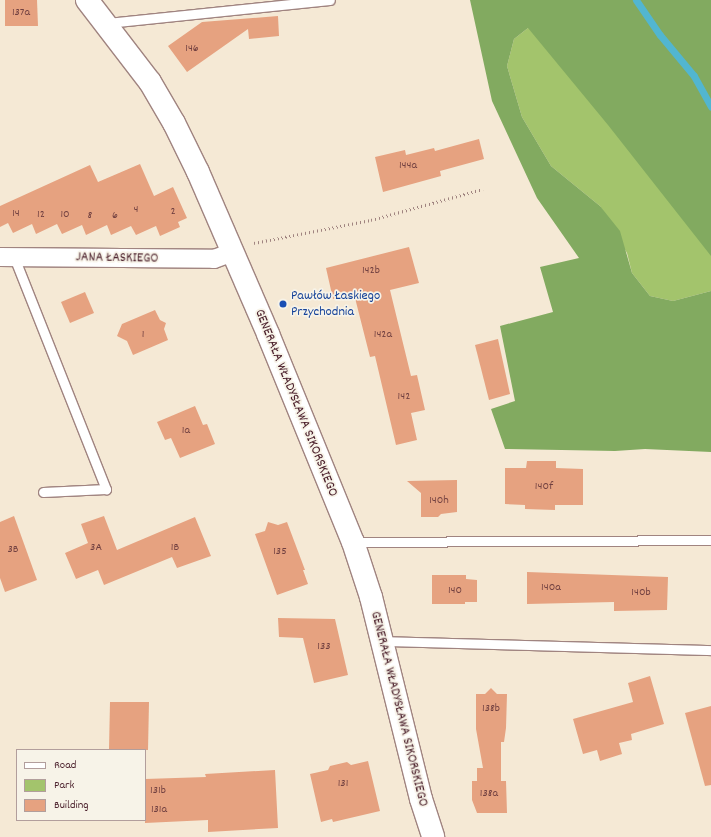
<!DOCTYPE html>
<meta charset="utf-8">
<style>
body{margin:0}
#map{position:relative;width:711px;height:837px;overflow:hidden;background:#f5e9d5;font-family:Dekko,sans-serif}
div>[style]{position:absolute}
.green>*{inset:0;background:#a3c46c}
.forest>*{inset:0;background:#82aa60}
.stream>*{height:7px;margin:-3.5px;padding:0 3.5px;transform-origin:3.5px;border-radius:3.5px;background:#52b6d0}
.building>*{inset:0;background:#e6a280}
.path>*{height:2.5px;margin-top:-1.25px;transform-origin:0;background:repeating-linear-gradient(90deg,#a08480 0 1px,transparent 0 4px)}
.roads{filter:drop-shadow(1px 0 #a08480) drop-shadow(-1px 0 #a08480) drop-shadow(0 1px #a08480) drop-shadow(0 -1px #a08480)}
.service>*{height:9px;margin:-4.5px;padding:0 4.5px;transform-origin:4.5px;border-radius:4.5px;background:#fff}
.minor>*{height:18px;margin:-9px;padding:0 9px;transform-origin:9px;border-radius:9px;background:#fff}
.tertiary>*{height:22px;margin:-11px;padding:0 11px;transform-origin:11px;border-radius:11px;background:#fff}
.dots>*{width:11px;height:11px;translate:-50% -50%;box-sizing:border-box;border:2px solid #f7f3e8;border-radius:50%}
span{translate:-50% -50%;white-space:nowrap;text-align:center;line-height:1.15;-webkit-text-stroke:3.5px #f7f3e8;paint-order:stroke}
.number-label{font-size:12px;color:#714040}
.number-label span{-webkit-text-stroke-width:0}
.street-label{font-size:14px;color:#4a1f2b}
.transit-label{font-size:14px;color:#164399}
.left{translate:0 -50%;text-align:left}
.legend{position:absolute;left:16px;top:749px;width:130px;height:72px;box-sizing:border-box;background:#f7f3e8;border:1px solid #b29e9c;margin:0;padding:5px 7px;list-style:none;font-size:12px;color:#4a1f2b}
.legend li{display:flex;align-items:center;gap:8px;height:20px}
.legend b{width:20px;border:1px solid #b29e9c}
</style>
<div id="map">
<div class="green">
<i style="clip-path:polygon(711px 0,711px 291px,673px 301px,650px 296px,632px 273px,627px 253px,600px 206px,551px 166px,522px 117px,507px 66px,514px 39px,528px 28px)"></i>
</div>
<div class="forest">
<i style="clip-path:polygon(470px 0,711px 0,711px 256px,608px 125px,528px 28px,514px 39px,507px 66px,522px 117px,551px 166px,600px 206px,620px 231px,632px 273px,650px 296px,673px 301px,711px 291px,711px 452px,645px 449px,615px 451px,505px 449px,491px 409px,515px 401px,500px 326px,553px 312px,540px 267px,579px 258px,537px 198px,492px 101px)"></i>
</div>
<div class="stream">
<i style="left:636px;top:0;width:42px;rotate:55.6deg"></i>
<i style="left:660px;top:35px;width:53px;rotate:50.3deg"></i>
<i style="left:694px;top:76px;width:35px;rotate:61deg"></i>
</div>
<div class="building">
<i style="clip-path:polygon(5px 0,37px 0,38px 26px,5px 26px)"></i>
<i style="clip-path:polygon(278px 16px,279px 36px,249px 39px,248px 29px,187px 72px,168px 46px,202px 22px)"></i>
<i style="clip-path:polygon(479px 139px,484px 159px,440px 171px,441px 176px,383px 192px,375px 157px,405px 150px,406px 155px,434px 148px,435px 151px)"></i>
<i style="clip-path:polygon(140px 164px,154px 196px,173px 187px,187px 218px,178px 222px,180px 227px,160px 236px,156px 226px,136px 235px,131px 226px,111px 235px,107px 225px,86px 235px,82px 225px,62px 234px,57px 224px,36px 234px,32px 224px,13px 233px,8px 223px,0 227px,0 206px,90px 165px,98px 182px)"></i>
<i style="clip-path:polygon(409px 247px,419px 283px,390px 290px,411px 376px,417px 375px,425px 410px,411px 413px,417px 440px,396px 445px,375px 356px,370px 357px,354px 294px,333px 299px,326px 268px)"></i>
<i style="clip-path:polygon(85px 292px,94px 313px,70px 323px,61px 302px)"></i>
<i style="clip-path:polygon(155px 310px,160px 320px,166px 323px,164px 329px,168px 340px,133px 355px,127px 341px,117px 336px,122px 324px)"></i>
<i style="clip-path:polygon(498px 339px,510px 394px,489px 400px,475px 345px)"></i>
<i style="clip-path:polygon(195px 406px,203px 425px,207px 424px,215px 444px,180px 458px,171px 438px,165px 440px,157px 422px)"></i>
<i style="clip-path:polygon(527px 461px,556px 461px,556px 468px,583px 469px,583px 505px,555px 505px,555px 510px,525px 509px,525px 505px,505px 504px,505px 468px,526px 468px)"></i>
<i style="clip-path:polygon(457px 480px,457px 512px,441px 514px,438px 517px,421px 517px,421px 493px,407px 481px)"></i>
<i style="clip-path:polygon(14px 516px,37px 580px,5px 592px,0 578px,0 522px)"></i>
<i style="clip-path:polygon(104px 516px,117px 550px,195px 517px,211px 556px,177px 568px,172px 557px,104px 585px,98px 570px,76px 579px,65px 553px,88px 543px,81px 524px)"></i>
<i style="clip-path:polygon(268px 522px,278px 525px,287px 522px,305px 570px,303px 570px,308px 584px,277px 595px,255px 534px,265px 531px)"></i>
<i style="clip-path:polygon(527px 572px,668px 577px,667px 610px,614px 611px,614px 602px,527px 604px)"></i>
<i style="clip-path:polygon(432px 575px,466px 575px,466px 579px,477px 580px,477px 602px,465px 602px,465px 604px,432px 604px)"></i>
<i style="clip-path:polygon(278px 618px,335px 619px,348px 675px,314px 683px,303px 638px,279px 637px)"></i>
<i style="clip-path:polygon(650px 676px,664px 724px,631px 734px,632px 740px,619px 743px,622px 754px,600px 761px,597px 750px,583px 754px,573px 719px,633px 702px,628px 683px)"></i>
<i style="clip-path:polygon(491px 688px,497px 694px,507px 694px,506px 728px,504px 742px,501px 742px,501px 781px,506px 781px,507px 813px,477px 813px,472px 800px,472px 781px,477px 781px,477px 768px,483px 768px,476px 729px,476px 694px,485px 694px)"></i>
<i style="clip-path:polygon(110px 702px,149px 702px,148px 750px,109px 750px)"></i>
<i style="clip-path:polygon(711px 706px,711px 785px,705px 786px,685px 713px)"></i>
<i style="clip-path:polygon(368px 761px,380px 811px,333px 822px,332px 819px,321px 822px,310px 774px,328px 770px,330px 766px,347px 762px,351px 765px)"></i>
<i style="clip-path:polygon(275px 770px,278px 828px,208px 832px,208px 820px,145px 823px,145px 779px,206px 777px,205px 774px)"></i>
</div>
<div class="path">
<i style="left:254px;top:243px;width:119px;rotate:-11.1deg"></i>
<i style="left:371px;top:220px;width:116px;rotate:-15.5deg"></i>
</div>
<div class="roads">
<div class="service">
<i style="left:107px;top:23px;width:224px;rotate:-5.9deg"></i>
<i style="left:14px;top:257px;width:250px;rotate:68.4deg"></i>
<i style="left:106px;top:489px;width:63px;rotate:177.3deg"></i>
<i style="left:353px;top:542px;width:358px;rotate:-0.3deg"></i>
<i style="left:383px;top:641px;width:328px;rotate:1.6deg"></i>
</div>
<div class="minor">
<i style="left:0;top:257px;width:214px;rotate:0.5deg"></i>
<i style="left:214px;top:259px;width:20px;rotate:-20deg"></i>
</div>
<div class="tertiary">
<i style="left:87px;top:0;width:103px;rotate:52.5deg"></i>
<i style="left:150px;top:82px;width:48px;rotate:59.7deg"></i>
<i style="left:174px;top:123px;width:55px;rotate:63.9deg"></i>
<i style="left:198px;top:172px;width:176px;rotate:66.6deg"></i>
<i style="left:268px;top:334px;width:225px;rotate:67.8deg"></i>
<i style="left:353px;top:542px;width:58px;rotate:71.9deg"></i>
<i style="left:371px;top:597px;width:208px;rotate:76.1deg"></i>
<i style="left:421px;top:799px;width:40px;rotate:72deg"></i>
</div>
</div>
<div class="dots">
<i style="left:283px;top:304px;background:#1a4fb4"></i>
</div>
<div class="number-label">
<span style="left:21px;top:13px">137a</span>
<span style="left:192px;top:49px">146</span>
<span style="left:408px;top:166px">144a</span>
<span style="left:136px;top:210px">4</span>
<span style="left:173px;top:212px">2</span>
<span style="left:16px;top:214px">14</span>
<span style="left:41px;top:215px">12</span>
<span style="left:65px;top:215px">10</span>
<span style="left:90px;top:216px">8</span>
<span style="left:115px;top:216px">6</span>
<span style="left:371px;top:271px">142b</span>
<span style="left:143px;top:335px">1</span>
<span style="left:383px;top:335px">142a</span>
<span style="left:404px;top:397px">142</span>
<span style="left:186px;top:431px">1a</span>
<span style="left:544px;top:487px">140f</span>
<span style="left:439px;top:501px">140h</span>
<span style="left:96px;top:548px">3A</span>
<span style="left:175px;top:548px">1B</span>
<span style="left:13px;top:550px">3B</span>
<span style="left:280px;top:552px">135</span>
<span style="left:551px;top:588px">140a</span>
<span style="left:455px;top:591px">140</span>
<span style="left:641px;top:593px">140b</span>
<span style="left:324px;top:647px">133</span>
<span style="left:491px;top:709px">138b</span>
<span style="left:343px;top:784px">131</span>
<span style="left:158px;top:791px">131b</span>
<span style="left:489px;top:794px">138a</span>
<span style="left:159px;top:810px">131a</span>
</div>
<div class="street-label">
<span style="left:117px;top:258px;rotate:1deg">JANA ŁASKIEGO</span>
<span style="left:296px;top:403px;rotate:68deg">GENERAŁA WŁADYSŁAWA SIKORSKIEGO</span>
<span style="left:399px;top:709px;rotate:76deg">GENERAŁA WŁADYSŁAWA SIKORSKIEGO</span>
</div>
<div class="transit-label">
<span class="left" style="left:291px;top:304px">Pawłów Łaskiego<br>Przychodnia</span>
</div>
<ul class="legend">
<li><b style="height:5px;background:#fff"></b>Road</li>
<li><b style="height:11px;background:#a3c46c"></b>Park</li>
<li><b style="height:11px;background:#e6a280"></b>Building</li>
</ul>
</div>
